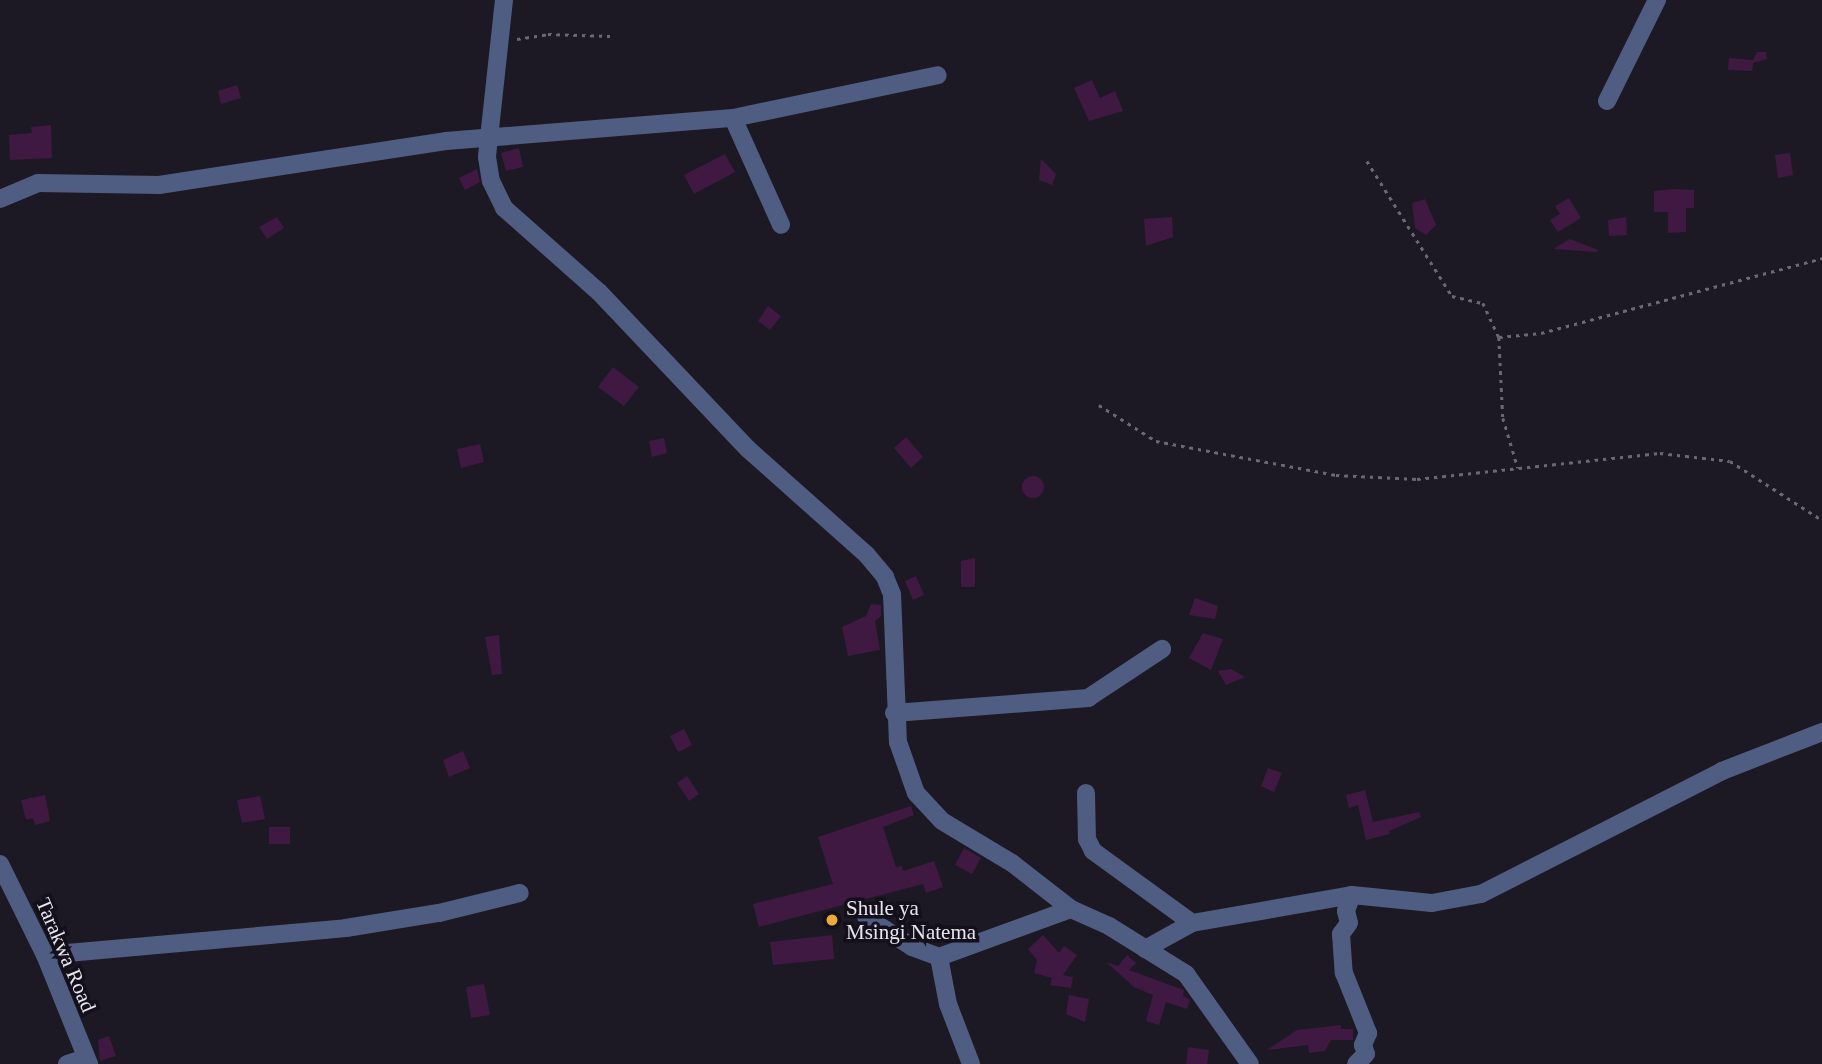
<!DOCTYPE html>
<style>
body{margin:0}
#map{position:relative;width:1822px;height:1064px;overflow:hidden;background:#1c1924;font-family:"Times New Roman",serif}
div>[style]{position:absolute}
.building>*{inset:0;background:#3f1941}
.round{border-radius:50%}
.path>*{height:2.5px;margin-top:-1.25px;transform-origin:0;background:repeating-linear-gradient(90deg,#6b6872 0 3.5px,transparent 0 8.5px)}
.minor>*{height:18px;margin:-9px;padding:0 9px;transform-origin:9px;border-radius:9px;background:#505d83}
.dots>*{width:19px;height:19px;translate:-50% -50%;box-sizing:border-box;border:4px solid #13101b;border-radius:50%}
span{translate:-50% -50%;white-space:nowrap;text-align:center;line-height:1.15;-webkit-text-stroke:7px #13101b;paint-order:stroke}
.poi-label{font-size:21px;color:#e7e5ed}
.left{translate:0 -50%;text-align:left}
.street-label{font-size:21px;color:#e7e5ed}
</style>
<div id="map">
<div class="building">
<i style="clip-path:polygon(1757px 52px,1766px 52px,1767px 59px,1753px 63px,1752px 71px,1728px 70px,1729px 58px,1753px 60px)"></i>
<i style="clip-path:polygon(1092px 80px,1100px 98px,1115px 91px,1123px 111px,1089px 121px,1074px 88px)"></i>
<i style="clip-path:polygon(237px 85px,241px 98px,221px 104px,218px 91px)"></i>
<i style="clip-path:polygon(51px 125px,52px 158px,10px 160px,9px 135px,32px 133px,31px 127px)"></i>
<i style="clip-path:polygon(519px 148px,523px 167px,506px 171px,501px 153px)"></i>
<i style="clip-path:polygon(1790px 153px,1793px 175px,1778px 178px,1775px 155px)"></i>
<i style="clip-path:polygon(725px 154px,735px 172px,694px 194px,684px 175px)"></i>
<i style="clip-path:polygon(1041px 159px,1056px 174px,1052px 185px,1039px 180px)"></i>
<i style="clip-path:polygon(477px 169px,480px 182px,465px 190px,459px 178px)"></i>
<i style="clip-path:polygon(1672px 189px,1694px 190px,1694px 208px,1686px 208px,1686px 232px,1668px 233px,1668px 212px,1654px 212px,1654px 191px)"></i>
<i style="clip-path:polygon(1569px 198px,1581px 218px,1558px 232px,1550px 220px,1560px 214px,1555px 206px)"></i>
<i style="clip-path:polygon(1425px 199px,1436px 225px,1426px 235px,1415px 228px,1412px 203px)"></i>
<i style="clip-path:polygon(277px 217px,284px 228px,267px 239px,259px 227px)"></i>
<i style="clip-path:polygon(1172px 217px,1173px 237px,1146px 246px,1144px 219px)"></i>
<i style="clip-path:polygon(1626px 217px,1627px 235px,1609px 236px,1608px 220px)"></i>
<i style="clip-path:polygon(1570px 239px,1598px 250px,1597px 252px,1553px 249px)"></i>
<i style="clip-path:polygon(768px 306px,781px 316px,770px 330px,758px 321px)"></i>
<i style="clip-path:polygon(613px 367px,639px 387px,624px 406px,598px 387px)"></i>
<i style="clip-path:polygon(906px 437px,923px 457px,911px 468px,894px 448px)"></i>
<i style="clip-path:polygon(664px 438px,667px 453px,652px 457px,649px 441px)"></i>
<i style="clip-path:polygon(480px 444px,484px 462px,461px 468px,457px 449px)"></i>
<i class="round" style="left:1022px;top:476px;width:22px;height:22px"></i>
<i style="clip-path:polygon(975px 558px,975px 587px,961px 587px,961px 561px)"></i>
<i style="clip-path:polygon(916px 576px,924px 595px,913px 600px,905px 581px)"></i>
<i style="clip-path:polygon(1195px 598px,1218px 606px,1215px 619px,1189px 615px)"></i>
<i style="clip-path:polygon(871px 604px,881px 605px,881px 616px,875px 621px,880px 650px,848px 656px,842px 627px,866px 616px)"></i>
<i style="clip-path:polygon(1203px 633px,1223px 639px,1211px 670px,1189px 658px)"></i>
<i style="clip-path:polygon(499px 635px,502px 674px,492px 675px,485px 637px)"></i>
<i style="clip-path:polygon(1231px 669px,1245px 677px,1226px 685px,1218px 671px)"></i>
<i style="clip-path:polygon(684px 729px,692px 745px,678px 752px,670px 736px)"></i>
<i style="clip-path:polygon(463px 751px,470px 768px,449px 777px,443px 760px)"></i>
<i style="clip-path:polygon(1268px 768px,1282px 773px,1274px 792px,1261px 786px)"></i>
<i style="clip-path:polygon(687px 776px,699px 794px,689px 801px,677px 783px)"></i>
<i style="clip-path:polygon(1365px 790px,1373px 822px,1419px 812px,1421px 817px,1389px 831px,1390px 834px,1366px 840px,1358px 805px,1349px 808px,1346px 795px)"></i>
<i style="clip-path:polygon(45px 795px,50px 821px,35px 825px,33px 818px,26px 820px,21px 800px)"></i>
<i style="clip-path:polygon(260px 796px,265px 819px,242px 823px,237px 800px)"></i>
<i style="clip-path:polygon(911px 806px,914px 815px,883px 827px,896px 867px,902px 866px,903px 871px,934px 861px,943px 887px,926px 893px,923px 884px,759px 927px,753px 904px,833px 884px,818px 837px)"></i>
<i style="clip-path:polygon(269px 827px,290px 827px,290px 844px,269px 844px)"></i>
<i style="clip-path:polygon(964px 848px,981px 858px,972px 874px,955px 865px)"></i>
<i style="clip-path:polygon(832px 935px,834px 959px,773px 965px,770px 942px)"></i>
<i style="clip-path:polygon(1043px 935px,1059px 953px,1064px 946px,1077px 955px,1063px 975px,1073px 977px,1071px 988px,1050px 985px,1052px 978px,1034px 973px,1037px 960px,1028px 949px)"></i>
<i style="clip-path:polygon(1127px 955px,1136px 963px,1129px 970px,1184px 990px,1183px 996px,1190px 1000px,1187px 1009px,1166px 1002px,1159px 1025px,1146px 1021px,1153px 995px,1134px 987px,1106px 962px,1118px 966px)"></i>
<i style="clip-path:polygon(484px 984px,490px 1015px,471px 1018px,466px 987px)"></i>
<i style="clip-path:polygon(1069px 995px,1089px 999px,1085px 1022px,1066px 1014px)"></i>
<i style="clip-path:polygon(1341px 1025px,1341px 1029px,1353px 1029px,1353px 1040px,1331px 1040px,1325px 1051px,1309px 1053px,1308px 1045px,1267px 1050px,1297px 1030px)"></i>
<i style="clip-path:polygon(109px 1036px,116px 1056px,100px 1061px,98px 1040px)"></i>
<i style="clip-path:polygon(1188px 1047px,1209px 1050px,1207px 1064px,1186px 1064px)"></i>
</div>
<div class="path">
<i style="left:517px;top:39px;width:31px;rotate:-9deg"></i>
<i style="left:548px;top:34px;width:62px;rotate:1.8deg"></i>
<i style="left:1367px;top:161px;width:160px;rotate:57.8deg"></i>
<i style="left:1452px;top:296px;width:32px;rotate:13deg"></i>
<i style="left:1483px;top:303px;width:38px;rotate:65deg"></i>
<i style="left:1499px;top:337px;width:81px;rotate:87.2deg"></i>
<i style="left:1503px;top:418px;width:52px;rotate:73.3deg"></i>
<i style="left:1499px;top:337px;width:42px;rotate:-5.4deg"></i>
<i style="left:1541px;top:333px;width:291px;rotate:-14.9deg"></i>
<i style="left:1099px;top:405px;width:67px;rotate:32.3deg"></i>
<i style="left:1156px;top:441px;width:183px;rotate:10.7deg"></i>
<i style="left:1336px;top:475px;width:81px;rotate:2.8deg"></i>
<i style="left:1417px;top:479px;width:244px;rotate:-6.1deg"></i>
<i style="left:1660px;top:453px;width:70px;rotate:6.5deg"></i>
<i style="left:1730px;top:461px;width:109px;rotate:32.7deg"></i>
</div>
<div class="minor">
<i style="left:504px;top:0;width:158px;rotate:96.2deg"></i>
<i style="left:487px;top:157px;width:24px;rotate:81deg"></i>
<i style="left:491px;top:181px;width:30px;rotate:64deg"></i>
<i style="left:504px;top:208px;width:127px;rotate:41.5deg"></i>
<i style="left:599px;top:292px;width:216px;rotate:46.5deg"></i>
<i style="left:748px;top:449px;width:158px;rotate:41.7deg"></i>
<i style="left:866px;top:554px;width:30px;rotate:50deg"></i>
<i style="left:885px;top:577px;width:18px;rotate:68deg"></i>
<i style="left:892px;top:594px;width:148px;rotate:87.7deg"></i>
<i style="left:898px;top:742px;width:54px;rotate:70.6deg"></i>
<i style="left:916px;top:793px;width:38px;rotate:47deg"></i>
<i style="left:942px;top:821px;width:82px;rotate:31deg"></i>
<i style="left:1012px;top:863px;width:75px;rotate:37.9deg"></i>
<i style="left:1071px;top:909px;width:42px;rotate:24.1deg"></i>
<i style="left:1109px;top:926px;width:91px;rotate:31.9deg"></i>
<i style="left:1186px;top:974px;width:110px;rotate:54.6deg"></i>
<i style="left:1607px;top:101px;width:113px;rotate:-63.7deg"></i>
<i style="left:733px;top:118px;width:117px;rotate:65.8deg"></i>
<i style="left:0;top:199px;width:41px;rotate:-22.8deg"></i>
<i style="left:38px;top:183px;width:121px;rotate:0.9deg"></i>
<i style="left:159px;top:185px;width:290px;rotate:-8.7deg"></i>
<i style="left:446px;top:141px;width:288px;rotate:-4.6deg"></i>
<i style="left:733px;top:118px;width:209px;rotate:-11.8deg"></i>
<i style="left:894px;top:713px;width:195px;rotate:-4.4deg"></i>
<i style="left:1088px;top:698px;width:89px;rotate:-33.5deg"></i>
<i style="left:1086px;top:793px;width:46px;rotate:88.8deg"></i>
<i style="left:1087px;top:839px;width:13px;rotate:63deg"></i>
<i style="left:1093px;top:851px;width:122px;rotate:36deg"></i>
<i style="left:0;top:864px;width:102px;rotate:63.7deg"></i>
<i style="left:45px;top:955px;width:118px;rotate:68deg"></i>
<i style="left:1352px;top:895px;width:17px;rotate:111deg"></i>
<i style="left:1346px;top:911px;width:12px;rotate:76deg"></i>
<i style="left:1349px;top:923px;width:14px;rotate:126deg"></i>
<i style="left:1341px;top:934px;width:39px;rotate:86deg"></i>
<i style="left:1344px;top:973px;width:65px;rotate:68.2deg"></i>
<i style="left:1368px;top:1033px;width:13px;rotate:113deg"></i>
<i style="left:1363px;top:1045px;width:9px;rotate:72deg"></i>
<i style="left:1366px;top:1054px;width:14px;rotate:135deg"></i>
<i style="left:866px;top:917px;width:55px;rotate:33.1deg"></i>
<i style="left:912px;top:947px;width:29px;rotate:20deg"></i>
<i style="left:939px;top:957px;width:140px;rotate:-20deg"></i>
<i style="left:1145px;top:949px;width:54px;rotate:-29deg"></i>
<i style="left:1192px;top:923px;width:162px;rotate:-9.9deg"></i>
<i style="left:1352px;top:895px;width:80px;rotate:5.7deg"></i>
<i style="left:1432px;top:903px;width:50px;rotate:-10.4deg"></i>
<i style="left:1481px;top:894px;width:271px;rotate:-27deg"></i>
<i style="left:1722px;top:771px;width:107px;rotate:-21.3deg"></i>
<i style="left:45px;top:955px;width:302px;rotate:-5.1deg"></i>
<i style="left:346px;top:928px;width:94px;rotate:-9.2deg"></i>
<i style="left:439px;top:913px;width:83px;rotate:-13.9deg"></i>
<i style="left:939px;top:957px;width:48px;rotate:79.2deg"></i>
<i style="left:948px;top:1004px;width:64px;rotate:69deg"></i>
<i style="left:67px;top:1064px;width:20px;rotate:-18deg"></i>
</div>
<div class="dots">
<i style="left:832px;top:920px;background:#ebaa39"></i>
</div>
<div class="poi-label">
<span class="left" style="left:846px;top:920px">Shule ya<br>Msingi Natema</span>
</div>
<div class="street-label">
<span style="left:66px;top:955px;rotate:67deg">Tarakwa Road</span>
</div>
</div>
